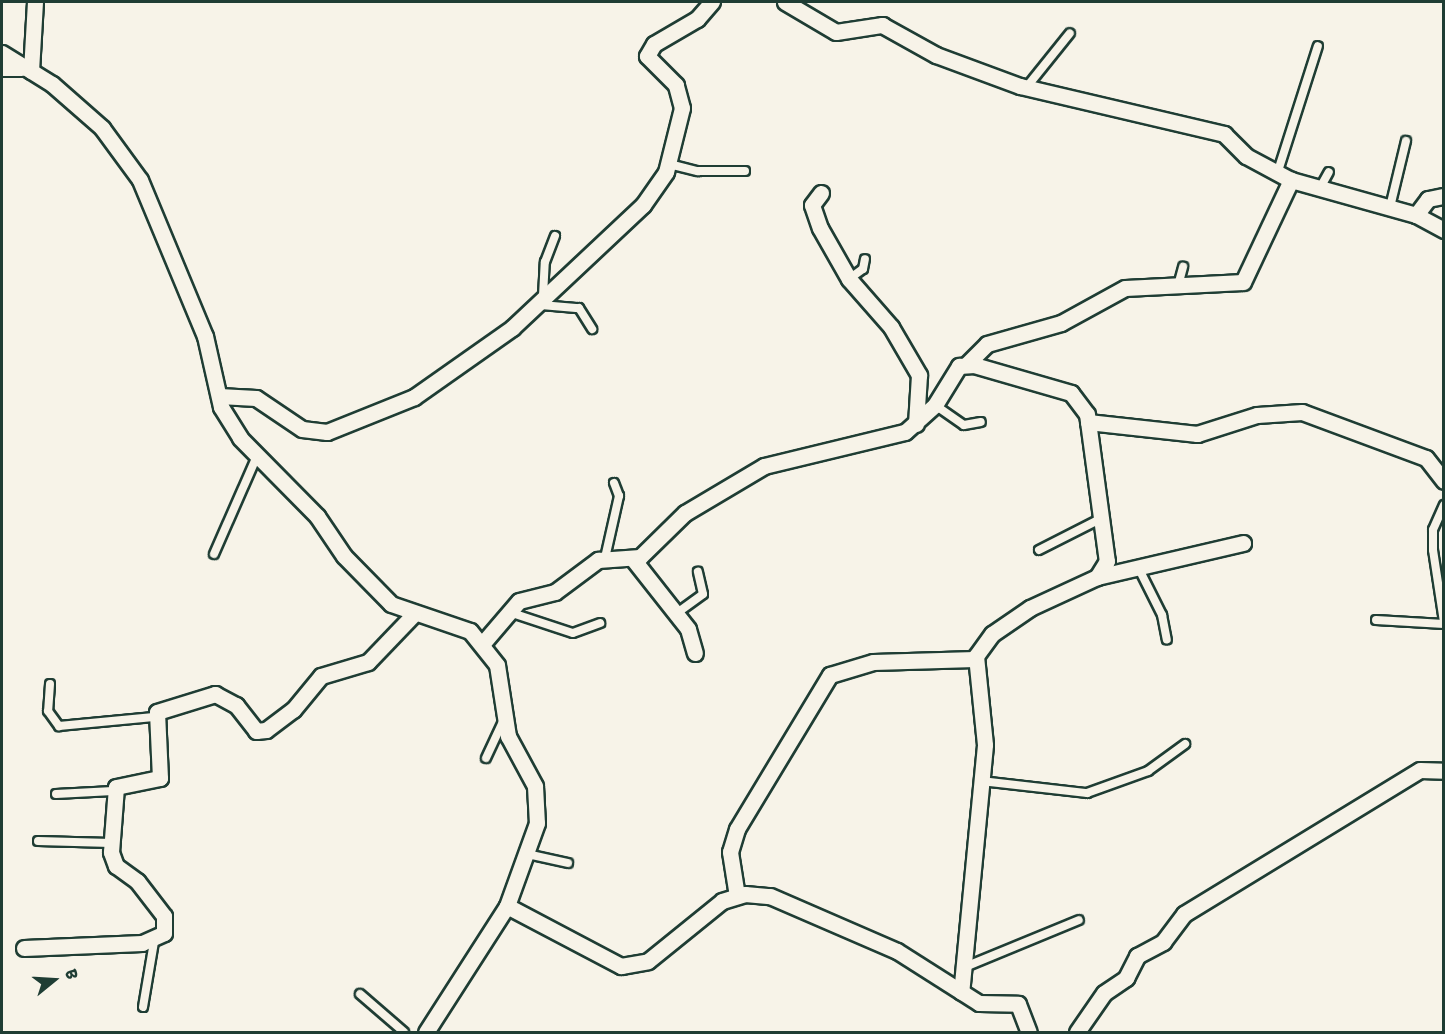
<!DOCTYPE html>
<style>
body{margin:0}
#map{position:relative;width:1445px;height:1034px;overflow:hidden;background:#f7f3e8;font-family:"Shantell Sans",sans-serif}
div>[style]{position:absolute}
.roads{filter:drop-shadow(2px 0 #1f3d34) drop-shadow(-2px 0 #1f3d34) drop-shadow(0 2px #1f3d34) drop-shadow(0 -2px #1f3d34)}
.lane>*{height:8px;margin:-4px;padding:0 4px;transform-origin:4px;border-radius:4px;background:#f7f3e8}
.street>*{height:15px;margin:-7.5px;padding:0 7.5px;transform-origin:7.5px;border-radius:7.5px;background:#f7f3e8}
span{translate:-50% -50%;white-space:nowrap;text-align:center;line-height:1.15;-webkit-text-stroke:4.5px #f7f3e8;paint-order:stroke}
.frame{position:absolute;inset:0;border:3px solid #1f3d34;pointer-events:none}
.north{position:absolute;left:24px;top:950px;width:60px;height:60px;-webkit-text-stroke:4px #f7f3e8;paint-order:stroke;rotate:72deg;font-size:16px;font-weight:700;line-height:24px;text-align:center;color:#1f3d34}
.north::after{content:'';display:block;margin:auto;width:21px;height:27px;background:#1f3d34;clip-path:polygon(50% 0,100% 100%,50% 72%,0 100%)}
</style>
<div id="map">
<div class="roads">
<div class="lane">
<i style="left:1026px;top:88px;width:70px;rotate:-51.3deg"></i>
<i style="left:669px;top:164px;width:30px;rotate:14deg"></i>
<i style="left:698px;top:171px;width:47px"></i>
<i style="left:1278px;top:171px;width:131px;rotate:-72.3deg"></i>
<i style="left:1320px;top:188px;width:18px;rotate:-61deg"></i>
<i style="left:1390px;top:207px;width:68px;rotate:-76.4deg"></i>
<i style="left:849px;top:279px;width:17px;rotate:-36deg"></i>
<i style="left:863px;top:269px;width:10px;rotate:-79deg"></i>
<i style="left:1179px;top:282px;width:16px;rotate:-75deg"></i>
<i style="left:543px;top:296px;width:34px;rotate:-87deg"></i>
<i style="left:545px;top:262px;width:28px;rotate:-69deg"></i>
<i style="left:541px;top:305px;width:38px;rotate:5deg"></i>
<i style="left:579px;top:308px;width:25px;rotate:58deg"></i>
<i style="left:935px;top:405px;width:35px;rotate:35deg"></i>
<i style="left:964px;top:425px;width:17px;rotate:-10deg"></i>
<i style="left:1444px;top:505px;width:27px;rotate:114deg"></i>
<i style="left:1433px;top:530px;width:20px;rotate:90deg"></i>
<i style="left:1433px;top:550px;width:73px;rotate:81.3deg"></i>
<i style="left:1039px;top:550px;width:71px;rotate:-26.9deg"></i>
<i style="left:214px;top:554px;width:107px;rotate:-66.3deg"></i>
<i style="left:605px;top:558px;width:64px;rotate:-77.3deg"></i>
<i style="left:619px;top:496px;width:14px;rotate:-111deg"></i>
<i style="left:1138px;top:567px;width:54px;rotate:63.4deg"></i>
<i style="left:1162px;top:615px;width:25px;rotate:79deg"></i>
<i style="left:509px;top:612px;width:67px;rotate:18.2deg"></i>
<i style="left:573px;top:633px;width:29px;rotate:-20deg"></i>
<i style="left:677px;top:613px;width:32px;rotate:-36deg"></i>
<i style="left:703px;top:594px;width:23px;rotate:-103deg"></i>
<i style="left:1376px;top:620px;width:68px;rotate:3.4deg"></i>
<i style="left:50px;top:684px;width:27px;rotate:94deg"></i>
<i style="left:48px;top:711px;width:19px;rotate:54deg"></i>
<i style="left:59px;top:726px;width:95px;rotate:-5.4deg"></i>
<i style="left:486px;top:758px;width:40px;rotate:-65deg"></i>
<i style="left:981px;top:781px;width:107px;rotate:6.5deg"></i>
<i style="left:1087px;top:793px;width:65px;rotate:-19.8deg"></i>
<i style="left:1148px;top:771px;width:46px;rotate:-36.1deg"></i>
<i style="left:56px;top:794px;width:57px;rotate:-3deg"></i>
<i style="left:38px;top:841px;width:73px;rotate:1.6deg"></i>
<i style="left:527px;top:854px;width:42px;rotate:12.4deg"></i>
<i style="left:965px;top:967px;width:123px;rotate:-22.4deg"></i>
<i style="left:360px;top:994px;width:58px;rotate:40.8deg"></i>
<i style="left:143px;top:1007px;width:66px;rotate:-80.4deg"></i>
</div>
<div class="street">
<i style="left:785px;top:2px;width:59px;rotate:30.5deg"></i>
<i style="left:836px;top:32px;width:47px;rotate:-8.7deg"></i>
<i style="left:882px;top:25px;width:62px;rotate:29.1deg"></i>
<i style="left:936px;top:55px;width:90px;rotate:20.3deg"></i>
<i style="left:1020px;top:86px;width:210px;rotate:13.2deg"></i>
<i style="left:1224px;top:134px;width:31px;rotate:45deg"></i>
<i style="left:1246px;top:156px;width:51px;rotate:28.1deg"></i>
<i style="left:1291px;top:180px;width:130px;rotate:15.6deg"></i>
<i style="left:1416px;top:215px;width:32px;rotate:28deg"></i>
<i style="left:2px;top:53px;width:59px;rotate:31.8deg"></i>
<i style="left:52px;top:84px;width:67px;rotate:41.3deg"></i>
<i style="left:102px;top:128px;width:64px;rotate:53.8deg"></i>
<i style="left:140px;top:180px;width:169px;rotate:67.4deg"></i>
<i style="left:205px;top:336px;width:73px;rotate:77.3deg"></i>
<i style="left:221px;top:407px;width:36px;rotate:58deg"></i>
<i style="left:240px;top:438px;width:110px;rotate:45.4deg"></i>
<i style="left:317px;top:516px;width:48px;rotate:56deg"></i>
<i style="left:344px;top:556px;width:67px;rotate:45.6deg"></i>
<i style="left:391px;top:604px;width:83px;rotate:18.9deg"></i>
<i style="left:470px;top:631px;width:43px;rotate:51.5deg"></i>
<i style="left:497px;top:665px;width:72px;rotate:81.2deg"></i>
<i style="left:508px;top:736px;width:57px;rotate:61.6deg"></i>
<i style="left:535px;top:786px;width:37px;rotate:87deg"></i>
<i style="left:537px;top:823px;width:88px;rotate:109.9deg"></i>
<i style="left:507px;top:906px;width:150px;rotate:122.7deg"></i>
<i style="left:2px;top:68px;width:19px"></i>
<i style="left:31px;top:71px;width:69px;rotate:-86.7deg"></i>
<i style="left:821px;top:193px;width:15px;rotate:127deg"></i>
<i style="left:812px;top:205px;width:24px;rotate:71deg"></i>
<i style="left:820px;top:228px;width:59px;rotate:60.4deg"></i>
<i style="left:849px;top:279px;width:64px;rotate:48.8deg"></i>
<i style="left:891px;top:327px;width:56px;rotate:59.7deg"></i>
<i style="left:919px;top:375px;width:49px;rotate:93.5deg"></i>
<i style="left:1416px;top:215px;width:20px;rotate:-53deg"></i>
<i style="left:1428px;top:199px;width:16px;rotate:-11deg"></i>
<i style="left:967px;top:364px;width:28px;rotate:-45deg"></i>
<i style="left:987px;top:344px;width:77px;rotate:-15.8deg"></i>
<i style="left:1061px;top:323px;width:73px;rotate:-28.7deg"></i>
<i style="left:1125px;top:288px;width:118px;rotate:-2.9deg"></i>
<i style="left:1243px;top:282px;width:113px;rotate:-64.8deg"></i>
<i style="left:219px;top:396px;width:37px;rotate:3deg"></i>
<i style="left:256px;top:398px;width:55px;rotate:34deg"></i>
<i style="left:302px;top:429px;width:25px;rotate:7deg"></i>
<i style="left:327px;top:432px;width:94px;rotate:-21.9deg"></i>
<i style="left:414px;top:397px;width:120px;rotate:-35.1deg"></i>
<i style="left:512px;top:328px;width:180px;rotate:-43.2deg"></i>
<i style="left:643px;top:205px;width:40px;rotate:-55.1deg"></i>
<i style="left:666px;top:172px;width:66px;rotate:-76deg"></i>
<i style="left:682px;top:108px;width:24px;rotate:-105deg"></i>
<i style="left:676px;top:85px;width:41px;rotate:-135deg"></i>
<i style="left:647px;top:56px;width:14px;rotate:-60deg"></i>
<i style="left:654px;top:44px;width:50px;rotate:-30.2deg"></i>
<i style="left:697px;top:19px;width:23px;rotate:-49deg"></i>
<i style="left:1088px;top:422px;width:110px;rotate:6.3deg"></i>
<i style="left:1197px;top:434px;width:63px;rotate:-17.6deg"></i>
<i style="left:1257px;top:415px;width:45px;rotate:-3.8deg"></i>
<i style="left:1302px;top:412px;width:132px;rotate:20.4deg"></i>
<i style="left:1426px;top:458px;width:29px;rotate:52deg"></i>
<i style="left:633px;top:559px;width:89px;rotate:51.8deg"></i>
<i style="left:688px;top:629px;width:25px;rotate:74deg"></i>
<i style="left:1097px;top:577px;width:150px;rotate:-13.1deg"></i>
<i style="left:483px;top:643px;width:55px;rotate:-49.4deg"></i>
<i style="left:519px;top:601px;width:37px;rotate:-14deg"></i>
<i style="left:555px;top:592px;width:54px;rotate:-36.7deg"></i>
<i style="left:598px;top:560px;width:42px;rotate:-4.1deg"></i>
<i style="left:640px;top:557px;width:63px;rotate:-44.4deg"></i>
<i style="left:685px;top:513px;width:92px;rotate:-30.7deg"></i>
<i style="left:764px;top:466px;width:145px;rotate:-13.6deg"></i>
<i style="left:905px;top:432px;width:40px;rotate:-42deg"></i>
<i style="left:935px;top:405px;width:46px;rotate:-58.4deg"></i>
<i style="left:959px;top:366px;width:15px;rotate:-4deg"></i>
<i style="left:974px;top:365px;width:101px;rotate:16.1deg"></i>
<i style="left:1071px;top:393px;width:26px;rotate:53deg"></i>
<i style="left:1087px;top:414px;width:148px;rotate:82.3deg"></i>
<i style="left:1107px;top:561px;width:19px;rotate:122deg"></i>
<i style="left:1097px;top:577px;width:74px;rotate:155.2deg"></i>
<i style="left:1030px;top:608px;width:46px;rotate:145.6deg"></i>
<i style="left:992px;top:634px;width:27px;rotate:126deg"></i>
<i style="left:976px;top:656px;width:89px;rotate:84.2deg"></i>
<i style="left:985px;top:745px;width:248px;rotate:95.5deg"></i>
<i style="left:737px;top:896px;width:45px;rotate:-99deg"></i>
<i style="left:730px;top:852px;width:24px;rotate:-73deg"></i>
<i style="left:737px;top:829px;width:180px;rotate:-58.9deg"></i>
<i style="left:830px;top:675px;width:45px;rotate:-16.8deg"></i>
<i style="left:873px;top:662px;width:102px;rotate:-1.7deg"></i>
<i style="left:507px;top:906px;width:129px;rotate:27.8deg"></i>
<i style="left:621px;top:966px;width:27px;rotate:-10deg"></i>
<i style="left:648px;top:961px;width:95px;rotate:-39deg"></i>
<i style="left:722px;top:901px;width:24px;rotate:-17deg"></i>
<i style="left:745px;top:894px;width:25px;rotate:5deg"></i>
<i style="left:770px;top:896px;width:138px;rotate:23.4deg"></i>
<i style="left:897px;top:951px;width:97px;rotate:32.4deg"></i>
<i style="left:979px;top:1003px;width:39px;rotate:1deg"></i>
<i style="left:1018px;top:1004px;width:30px;rotate:69deg"></i>
<i style="left:24px;top:948px;width:118px;rotate:-2.4deg"></i>
<i style="left:142px;top:943px;width:24px;rotate:-24deg"></i>
<i style="left:164px;top:933px;width:17px;rotate:-90deg"></i>
<i style="left:164px;top:916px;width:44px;rotate:-127.6deg"></i>
<i style="left:137px;top:881px;width:26px;rotate:-144deg"></i>
<i style="left:116px;top:866px;width:15px;rotate:-110deg"></i>
<i style="left:111px;top:852px;width:65px;rotate:-85.6deg"></i>
<i style="left:116px;top:787px;width:45px;rotate:-11.6deg"></i>
<i style="left:160px;top:778px;width:66px;rotate:-92.6deg"></i>
<i style="left:157px;top:712px;width:61px;rotate:-17.2deg"></i>
<i style="left:215px;top:694px;width:24px;rotate:28deg"></i>
<i style="left:236px;top:705px;width:33px;rotate:52deg"></i>
<i style="left:256px;top:731px;width:10px;rotate:-6deg"></i>
<i style="left:266px;top:730px;width:34px;rotate:-37deg"></i>
<i style="left:293px;top:710px;width:44px;rotate:-50.5deg"></i>
<i style="left:321px;top:676px;width:49px;rotate:-16.6deg"></i>
<i style="left:368px;top:662px;width:65px;rotate:-46.2deg"></i>
<i style="left:1077px;top:1032px;width:47px;rotate:-55.3deg"></i>
<i style="left:1104px;top:993px;width:27px;rotate:-34deg"></i>
<i style="left:1126px;top:978px;width:25px;rotate:-63deg"></i>
<i style="left:1137px;top:956px;width:30px;rotate:-28deg"></i>
<i style="left:1163px;top:942px;width:35px;rotate:-53deg"></i>
<i style="left:1184px;top:914px;width:276px;rotate:-31.4deg"></i>
<i style="left:1420px;top:770px;width:24px;rotate:2deg"></i>
</div>
</div>
<div class="frame"></div>
<div class="north">B</div>
</div>
